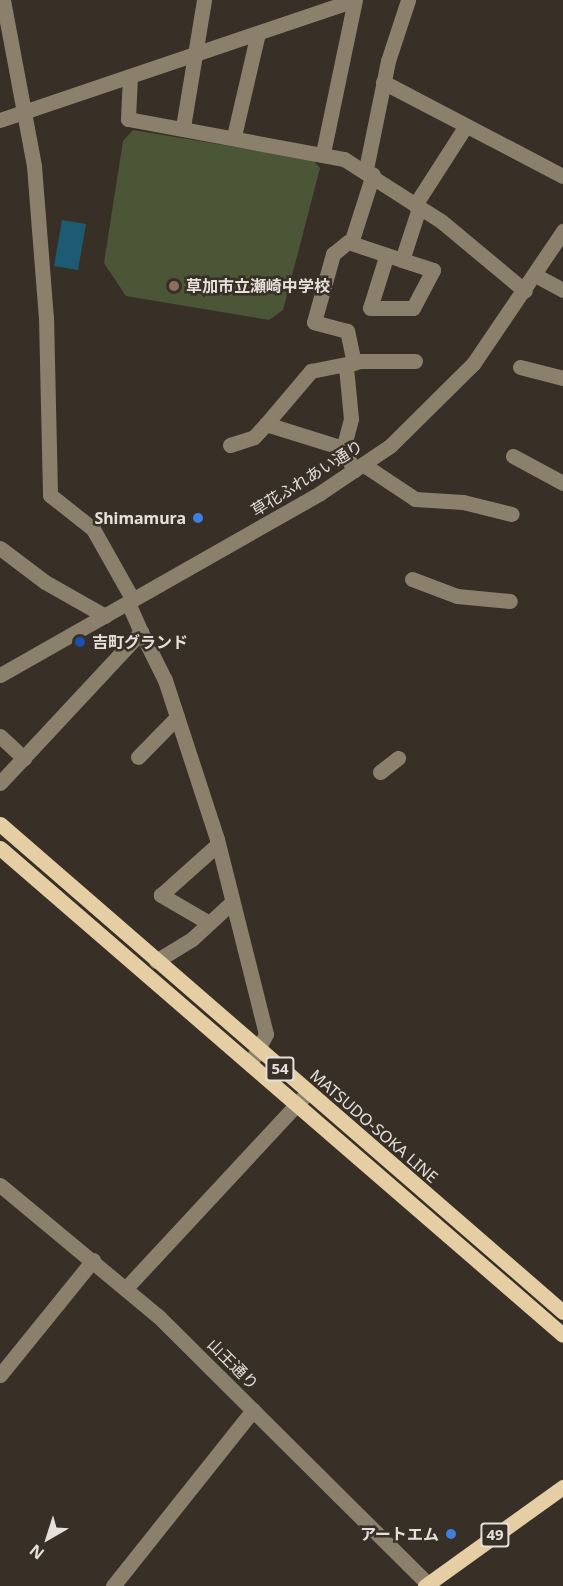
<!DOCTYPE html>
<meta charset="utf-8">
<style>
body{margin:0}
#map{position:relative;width:563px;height:1586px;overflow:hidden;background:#383027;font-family:"Noto Sans","Noto Sans JP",sans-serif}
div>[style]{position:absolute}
.green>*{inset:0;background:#4b5637}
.water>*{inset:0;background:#1d5b72}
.minor>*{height:15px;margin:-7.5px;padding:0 7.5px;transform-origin:7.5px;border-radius:7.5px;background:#8b806c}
.major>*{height:15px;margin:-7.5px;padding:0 7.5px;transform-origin:7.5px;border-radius:7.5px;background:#e5cea4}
.dots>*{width:16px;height:16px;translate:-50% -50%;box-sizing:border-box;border:3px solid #383027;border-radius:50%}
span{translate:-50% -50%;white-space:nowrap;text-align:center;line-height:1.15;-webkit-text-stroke:5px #383027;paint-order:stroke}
.shield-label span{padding:2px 4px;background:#383027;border:2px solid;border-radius:4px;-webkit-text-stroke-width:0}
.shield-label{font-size:15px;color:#e5e0da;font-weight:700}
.poi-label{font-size:16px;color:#e5e0da;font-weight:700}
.left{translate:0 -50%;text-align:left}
.right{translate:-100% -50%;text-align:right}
.street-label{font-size:16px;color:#e5e0da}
.north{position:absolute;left:18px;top:1508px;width:60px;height:60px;-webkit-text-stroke:4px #383027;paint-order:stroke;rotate:219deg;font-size:16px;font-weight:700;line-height:24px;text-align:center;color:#e5e0da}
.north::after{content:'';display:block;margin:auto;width:21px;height:27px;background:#e5e0da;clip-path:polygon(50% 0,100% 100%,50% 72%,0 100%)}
</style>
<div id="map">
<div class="green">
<i style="clip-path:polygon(133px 130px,313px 160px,320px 168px,283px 310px,269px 320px,126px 296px,104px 263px,123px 141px)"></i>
</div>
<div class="water">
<i style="clip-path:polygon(62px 220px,86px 224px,78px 270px,54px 266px)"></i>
</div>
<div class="minor">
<i style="left:3px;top:0;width:169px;rotate:79.4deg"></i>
<i style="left:34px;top:166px;width:151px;rotate:85.5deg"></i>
<i style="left:46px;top:317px;width:178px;rotate:88.7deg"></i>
<i style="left:50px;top:495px;width:55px;rotate:38.3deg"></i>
<i style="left:93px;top:529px;width:81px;rotate:60.6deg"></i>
<i style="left:130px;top:76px;width:43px;rotate:92.7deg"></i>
<i style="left:128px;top:119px;width:220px;rotate:10.5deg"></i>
<i style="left:344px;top:159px;width:115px;rotate:32.6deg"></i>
<i style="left:441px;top:221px;width:109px;rotate:39.8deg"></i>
<i style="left:383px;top:82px;width:203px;rotate:27.6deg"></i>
<i style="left:0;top:120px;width:374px;rotate:-18.7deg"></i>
<i style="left:183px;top:127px;width:129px;rotate:-80.6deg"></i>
<i style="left:234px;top:136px;width:106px;rotate:-76.9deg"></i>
<i style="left:323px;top:153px;width:156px;rotate:-78.2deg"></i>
<i style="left:366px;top:169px;width:110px;rotate:-78.5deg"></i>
<i style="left:388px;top:61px;width:64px;rotate:-71.8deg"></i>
<i style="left:415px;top:205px;width:93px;rotate:-57.3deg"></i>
<i style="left:351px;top:243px;width:72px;rotate:-72.3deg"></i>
<i style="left:386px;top:257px;width:53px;rotate:107.4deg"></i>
<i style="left:370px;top:308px;width:43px"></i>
<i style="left:413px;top:308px;width:43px;rotate:-62.2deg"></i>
<i style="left:433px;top:270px;width:33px;rotate:-162deg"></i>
<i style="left:535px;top:275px;width:32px;rotate:28deg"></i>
<i style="left:354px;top:363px;width:33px;rotate:-102deg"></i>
<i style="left:347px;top:331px;width:34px;rotate:-165deg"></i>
<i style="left:314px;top:322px;width:71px;rotate:-74.4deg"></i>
<i style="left:333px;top:254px;width:19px;rotate:-39deg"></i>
<i style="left:348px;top:242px;width:57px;rotate:18.4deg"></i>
<i style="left:402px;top:260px;width:55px;rotate:-71.9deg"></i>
<i style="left:346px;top:367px;width:52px;rotate:84.5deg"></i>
<i style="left:351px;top:419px;width:30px;rotate:105deg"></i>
<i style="left:343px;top:448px;width:25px;rotate:64deg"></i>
<i style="left:520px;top:367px;width:44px;rotate:14.3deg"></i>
<i style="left:266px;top:424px;width:70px;rotate:-49.7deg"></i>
<i style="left:311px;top:371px;width:51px;rotate:-11.3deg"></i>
<i style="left:361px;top:361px;width:54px"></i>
<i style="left:230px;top:445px;width:25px;rotate:-18deg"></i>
<i style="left:254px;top:437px;width:18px;rotate:-47deg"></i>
<i style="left:266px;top:424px;width:81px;rotate:17.3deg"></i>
<i style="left:513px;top:456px;width:57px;rotate:28.4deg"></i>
<i style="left:364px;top:465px;width:61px;rotate:33.7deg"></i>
<i style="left:415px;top:499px;width:48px;rotate:3.6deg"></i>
<i style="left:463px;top:502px;width:50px;rotate:13.8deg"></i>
<i style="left:0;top:548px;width:56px;rotate:37.1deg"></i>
<i style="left:45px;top:582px;width:69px;rotate:29.5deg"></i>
<i style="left:412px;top:579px;width:48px;rotate:20.7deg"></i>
<i style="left:457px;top:596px;width:53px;rotate:5.4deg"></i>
<i style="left:141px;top:632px;width:54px;rotate:63.4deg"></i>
<i style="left:165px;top:680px;width:167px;rotate:71.9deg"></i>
<i style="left:217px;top:839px;width:201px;rotate:75.9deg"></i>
<i style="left:266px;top:1034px;width:30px;rotate:118deg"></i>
<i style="left:0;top:675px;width:368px;rotate:-29.6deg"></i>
<i style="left:320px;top:493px;width:84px;rotate:-33.9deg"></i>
<i style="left:390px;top:446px;width:117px;rotate:-44.7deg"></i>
<i style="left:473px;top:364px;width:161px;rotate:-55.9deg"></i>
<i style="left:0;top:736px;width:33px;rotate:43deg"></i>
<i style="left:138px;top:757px;width:56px;rotate:-45.7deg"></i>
<i style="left:380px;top:772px;width:23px;rotate:-38deg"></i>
<i style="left:0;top:783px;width:207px;rotate:-47deg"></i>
<i style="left:141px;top:632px;width:32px;rotate:-114deg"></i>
<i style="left:209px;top:923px;width:56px;rotate:-149.7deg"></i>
<i style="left:161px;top:895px;width:76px;rotate:-41.8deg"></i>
<i style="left:156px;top:961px;width:42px;rotate:-31.4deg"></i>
<i style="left:192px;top:939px;width:52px;rotate:-42.6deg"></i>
<i style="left:0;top:1185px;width:205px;rotate:39.7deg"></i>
<i style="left:158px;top:1316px;width:383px;rotate:44.8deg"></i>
<i style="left:126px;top:1288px;width:266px;rotate:-47.1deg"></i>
<i style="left:0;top:1375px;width:148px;rotate:-51deg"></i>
<i style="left:113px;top:1586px;width:225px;rotate:-51.5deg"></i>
</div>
<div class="major">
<i style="left:0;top:824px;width:745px;rotate:40.92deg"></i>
<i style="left:0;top:848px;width:744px;rotate:40.86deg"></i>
<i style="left:425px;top:1586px;width:170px;rotate:-35.7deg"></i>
</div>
<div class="dots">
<i style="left:174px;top:286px;background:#8d6e63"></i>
<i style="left:198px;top:518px;background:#3f7fe0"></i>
<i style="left:80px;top:642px;background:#1a4fb4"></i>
<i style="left:451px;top:1534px;background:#3f7fe0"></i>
</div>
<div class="shield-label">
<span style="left:280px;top:1069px">54</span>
<span style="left:495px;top:1535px">49</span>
</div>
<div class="poi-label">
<span class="left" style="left:186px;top:286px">草加市立瀬崎中学校</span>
<span class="right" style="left:186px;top:518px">Shimamura</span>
<span class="left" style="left:92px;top:642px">吉町グランド</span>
<span class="right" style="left:439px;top:1534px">アートエム</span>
</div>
<div class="street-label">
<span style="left:307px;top:478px;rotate:-32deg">草花ふれあい通り</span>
<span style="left:374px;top:1126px;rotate:41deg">MATSUDO-SOKA LINE</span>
<span style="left:233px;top:1364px;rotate:45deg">山王通り</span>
</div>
<div class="north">N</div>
</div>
